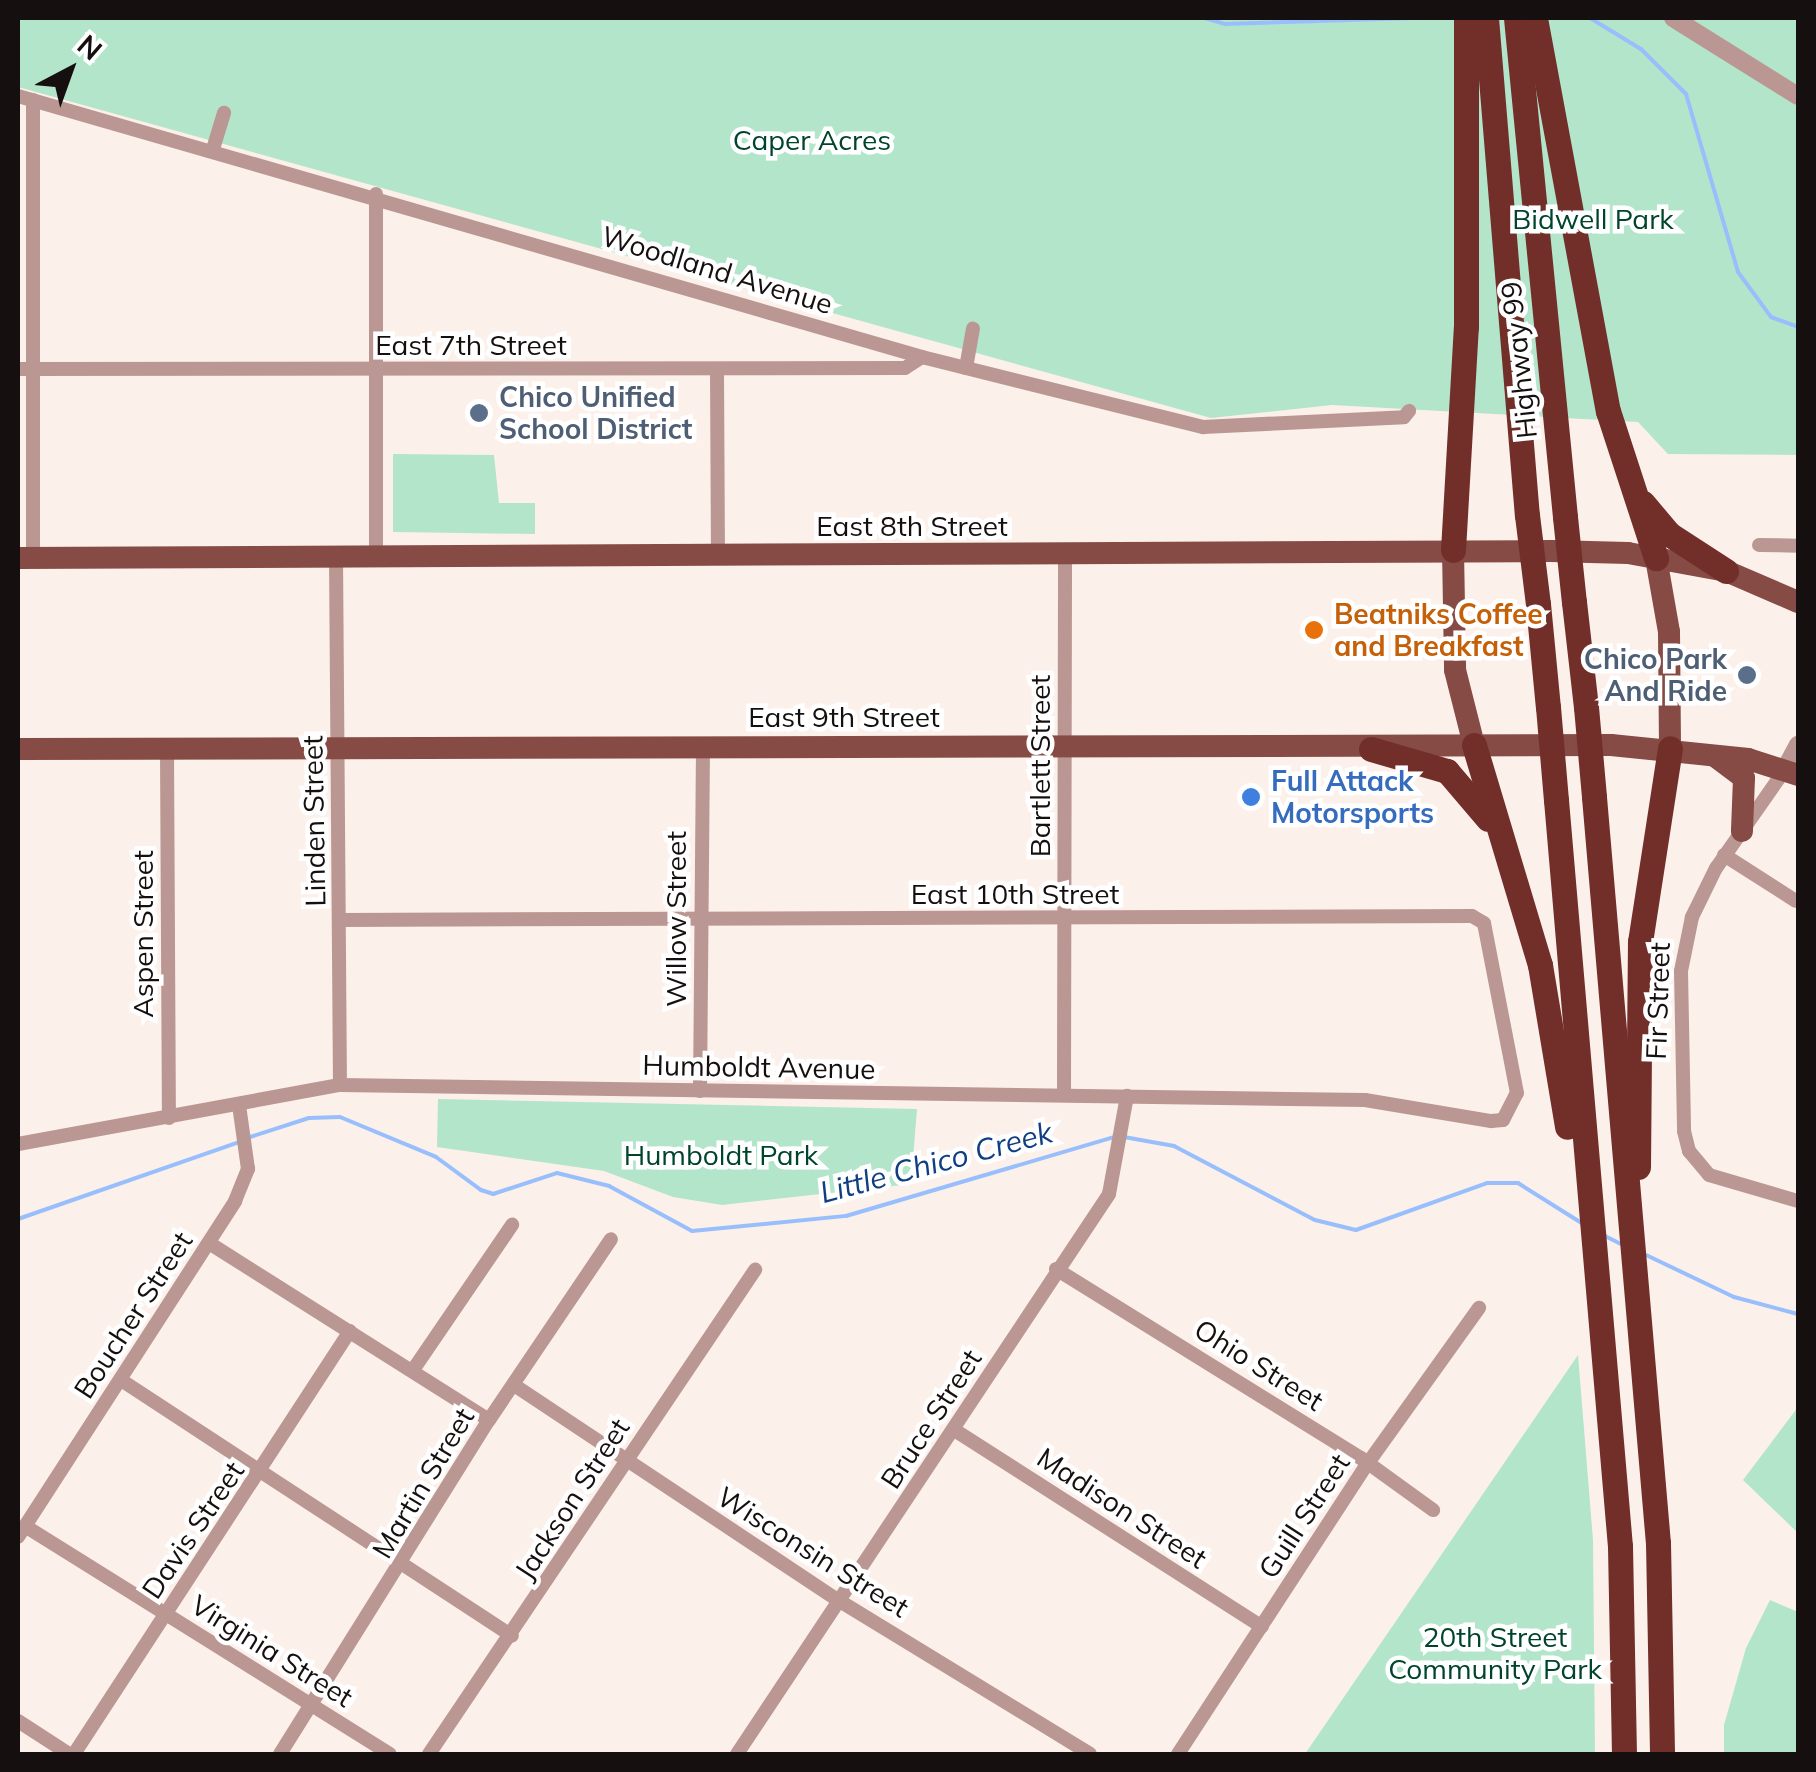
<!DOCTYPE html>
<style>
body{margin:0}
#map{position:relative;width:1816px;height:1772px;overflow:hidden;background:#fcf0eb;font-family:Mulish,sans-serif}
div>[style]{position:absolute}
.green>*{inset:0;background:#b3e5cb}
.stream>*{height:4px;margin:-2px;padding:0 2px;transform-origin:2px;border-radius:2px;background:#98bffb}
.minor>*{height:14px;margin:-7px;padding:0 7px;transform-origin:7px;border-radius:7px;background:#bb9793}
.tertiary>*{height:18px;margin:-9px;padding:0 9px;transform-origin:9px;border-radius:9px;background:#bb9793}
.primary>*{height:22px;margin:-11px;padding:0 11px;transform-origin:11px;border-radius:11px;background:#864b45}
.motorway>*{height:25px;margin:-12.5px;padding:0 12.5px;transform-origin:12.5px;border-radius:12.5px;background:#722f2a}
.motorway-bridge>*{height:25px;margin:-12.5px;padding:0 12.5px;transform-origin:12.5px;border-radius:12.5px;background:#722f2a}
.dots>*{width:28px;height:28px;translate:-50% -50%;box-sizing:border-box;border:5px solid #fff;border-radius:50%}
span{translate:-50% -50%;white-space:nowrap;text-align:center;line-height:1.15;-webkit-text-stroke:9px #fff;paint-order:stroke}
.park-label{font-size:28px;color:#00442c}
.street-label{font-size:28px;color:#15100f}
.service-label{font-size:28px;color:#4e5e75;font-weight:700}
.left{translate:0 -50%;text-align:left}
.right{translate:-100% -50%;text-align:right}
.food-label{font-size:28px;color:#c56008;font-weight:700}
.shop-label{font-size:28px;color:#366cbe;font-weight:700}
.water-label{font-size:30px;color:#103e82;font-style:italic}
.frame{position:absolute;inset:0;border:20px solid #15100f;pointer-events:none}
.north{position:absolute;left:20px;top:20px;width:100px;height:100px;-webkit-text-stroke:8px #fff;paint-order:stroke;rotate:41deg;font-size:28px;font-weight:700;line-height:40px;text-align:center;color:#15100f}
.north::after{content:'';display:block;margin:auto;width:35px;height:45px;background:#15100f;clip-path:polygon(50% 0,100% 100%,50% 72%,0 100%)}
</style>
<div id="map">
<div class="green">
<i style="clip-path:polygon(18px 18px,1798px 18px,1798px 455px,1668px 454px,1638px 422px,1332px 405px,1211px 418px,18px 87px)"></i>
<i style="clip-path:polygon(393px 454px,494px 455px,499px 503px,535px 503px,535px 534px,393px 532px)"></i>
<i style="clip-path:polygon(438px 1099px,917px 1109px,911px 1184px,722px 1205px,673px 1197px,604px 1171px,437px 1147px)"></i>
<i style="clip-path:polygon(1578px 1355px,1593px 1540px,1595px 1754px,1305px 1754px)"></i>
<i style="clip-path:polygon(1798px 1407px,1798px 1533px,1743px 1480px)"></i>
<i style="clip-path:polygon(1770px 1600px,1798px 1612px,1798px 1754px,1724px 1754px,1724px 1725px,1746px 1648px)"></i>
</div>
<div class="stream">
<i style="left:1205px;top:18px;width:21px;rotate:17deg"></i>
<i style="left:1225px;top:24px;width:189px;rotate:-1.8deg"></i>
<i style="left:1590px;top:18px;width:60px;rotate:31.3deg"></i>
<i style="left:1641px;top:49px;width:64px;rotate:45deg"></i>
<i style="left:1686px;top:94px;width:185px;rotate:73.7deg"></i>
<i style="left:1738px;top:272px;width:56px;rotate:53.7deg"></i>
<i style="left:1771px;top:317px;width:29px;rotate:20deg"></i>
<i style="left:1124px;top:1137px;width:51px;rotate:10.2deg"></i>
<i style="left:1174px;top:1146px;width:159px;rotate:27.7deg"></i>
<i style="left:1315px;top:1220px;width:42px;rotate:13.7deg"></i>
<i style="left:1356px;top:1230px;width:139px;rotate:-19.7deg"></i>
<i style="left:1487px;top:1183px;width:31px"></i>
<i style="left:1518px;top:1183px;width:77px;rotate:32.2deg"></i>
<i style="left:247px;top:1138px;width:65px;rotate:-17.9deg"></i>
<i style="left:309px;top:1118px;width:31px;rotate:-2deg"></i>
<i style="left:340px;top:1117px;width:104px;rotate:22.6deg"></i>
<i style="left:436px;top:1157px;width:56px;rotate:36.3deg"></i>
<i style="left:481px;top:1190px;width:13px;rotate:18deg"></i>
<i style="left:493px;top:1194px;width:67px;rotate:-18.2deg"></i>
<i style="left:557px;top:1173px;width:54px;rotate:14deg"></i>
<i style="left:609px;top:1186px;width:94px;rotate:28.5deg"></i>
<i style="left:692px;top:1231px;width:155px;rotate:-5.6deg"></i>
<i style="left:846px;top:1216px;width:280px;rotate:-16.4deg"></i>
<i style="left:18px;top:1219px;width:234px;rotate:-19.2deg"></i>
<i style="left:1605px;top:1236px;width:20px;rotate:27deg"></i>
<i style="left:1646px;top:1255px;width:98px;rotate:25.5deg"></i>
<i style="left:1734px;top:1297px;width:66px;rotate:14.9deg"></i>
</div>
<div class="minor">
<i style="left:18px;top:96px;width:941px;rotate:16.1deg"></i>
<i style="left:922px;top:357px;width:290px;rotate:14deg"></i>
<i style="left:1203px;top:427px;width:201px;rotate:-2.8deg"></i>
<i style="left:1404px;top:417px;width:8px;rotate:-50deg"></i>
<i style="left:33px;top:100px;width:458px;rotate:90deg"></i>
<i style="left:213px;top:149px;width:38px;rotate:-73deg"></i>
<i style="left:966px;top:368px;width:40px;rotate:-80deg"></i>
<i style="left:18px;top:369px;width:887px;rotate:-0.06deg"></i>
<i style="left:905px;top:368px;width:20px;rotate:-33deg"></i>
<i style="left:717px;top:370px;width:185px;rotate:89.7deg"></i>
<i style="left:1759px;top:545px;width:39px;rotate:1deg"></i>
<i style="left:376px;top:555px;width:361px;rotate:-90deg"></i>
<i style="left:336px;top:556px;width:529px;rotate:89.57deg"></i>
<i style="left:167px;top:750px;width:368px;rotate:89.7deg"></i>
<i style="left:1784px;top:771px;width:118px;rotate:125deg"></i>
<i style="left:1716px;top:868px;width:55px;rotate:116.1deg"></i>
<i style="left:1692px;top:917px;width:55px;rotate:101.5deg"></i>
<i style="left:1681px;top:971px;width:160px;rotate:88.9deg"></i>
<i style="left:1684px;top:1131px;width:21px;rotate:76deg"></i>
<i style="left:1689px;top:1151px;width:31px;rotate:50deg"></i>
<i style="left:1709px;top:1175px;width:93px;rotate:16.3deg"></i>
<i style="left:1724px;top:855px;width:85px;rotate:32.6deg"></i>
<i style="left:700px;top:1091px;width:343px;rotate:-89.5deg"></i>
<i style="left:1064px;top:1095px;width:538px;rotate:-89.89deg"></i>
<i style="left:18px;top:1144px;width:327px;rotate:-10.4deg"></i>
<i style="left:340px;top:1085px;width:1025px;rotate:0.84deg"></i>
<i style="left:1365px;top:1100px;width:128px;rotate:9.5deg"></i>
<i style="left:1491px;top:1121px;width:12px;rotate:-5deg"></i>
<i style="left:1503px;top:1120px;width:30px;rotate:-63deg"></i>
<i style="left:1517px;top:1093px;width:173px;rotate:-101deg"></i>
<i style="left:1484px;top:923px;width:14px;rotate:-150deg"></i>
<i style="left:1472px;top:916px;width:1132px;rotate:179.8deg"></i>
<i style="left:209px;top:1243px;width:331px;rotate:32.3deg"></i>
<i style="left:1056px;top:1269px;width:359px;rotate:31.8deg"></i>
<i style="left:1361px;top:1458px;width:89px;rotate:35.8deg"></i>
<i style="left:413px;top:1370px;width:176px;rotate:-55.7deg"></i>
<i style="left:121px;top:1380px;width:467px;rotate:33.2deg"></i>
<i style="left:514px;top:1385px;width:389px;rotate:33.6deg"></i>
<i style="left:838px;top:1600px;width:295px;rotate:31.4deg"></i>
<i style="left:956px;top:1431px;width:363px;rotate:32.6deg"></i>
<i style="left:25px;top:1526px;width:430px;rotate:32deg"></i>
<i style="left:18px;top:1537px;width:400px;rotate:-57.1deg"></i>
<i style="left:235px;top:1201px;width:35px;rotate:-68deg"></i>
<i style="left:248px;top:1169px;width:65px;rotate:-98deg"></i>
<i style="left:18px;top:1721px;width:61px;rotate:32.9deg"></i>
<i style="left:74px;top:1754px;width:505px;rotate:-56.88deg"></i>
<i style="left:280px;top:1754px;width:394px;rotate:-58deg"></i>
<i style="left:489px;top:1420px;width:218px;rotate:-56deg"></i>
<i style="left:429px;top:1754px;width:584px;rotate:-56.04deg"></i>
<i style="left:737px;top:1754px;width:672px;rotate:-56.4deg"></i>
<i style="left:1109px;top:1194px;width:100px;rotate:-79.6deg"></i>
<i style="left:1178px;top:1754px;width:348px;rotate:-56.9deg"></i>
<i style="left:1368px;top:1463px;width:191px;rotate:-54.4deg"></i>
</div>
<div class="tertiary">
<i style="left:1673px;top:18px;width:147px;rotate:32deg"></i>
<i style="left:1784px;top:771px;width:30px;rotate:-62deg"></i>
</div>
<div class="primary">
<i style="left:1453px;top:550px;width:120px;rotate:89deg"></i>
<i style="left:1455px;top:670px;width:77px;rotate:75.8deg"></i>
<i style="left:18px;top:558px;width:1533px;rotate:-0.26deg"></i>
<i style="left:1551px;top:551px;width:77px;rotate:1.5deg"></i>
<i style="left:1628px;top:553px;width:100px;rotate:10.4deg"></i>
<i style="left:1726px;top:571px;width:78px;rotate:23.3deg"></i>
<i style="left:1656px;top:558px;width:75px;rotate:80deg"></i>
<i style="left:1669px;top:632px;width:116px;rotate:89.5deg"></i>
<i style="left:18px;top:749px;width:1593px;rotate:-0.14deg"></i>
<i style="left:1611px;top:745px;width:138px;rotate:5.8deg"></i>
<i style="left:1748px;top:759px;width:52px;rotate:17.7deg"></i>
<i style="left:1716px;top:757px;width:35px;rotate:37deg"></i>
<i style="left:1744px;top:778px;width:53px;rotate:92.2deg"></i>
</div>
<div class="motorway">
<i style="left:1486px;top:18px;width:499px;rotate:85.3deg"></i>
<i style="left:1516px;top:18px;width:501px;rotate:84.39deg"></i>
<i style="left:1535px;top:18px;width:400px;rotate:79.5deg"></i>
<i style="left:1608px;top:411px;width:155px;rotate:71.9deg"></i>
<i style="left:1643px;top:503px;width:40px;rotate:50deg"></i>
<i style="left:1669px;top:534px;width:68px;rotate:33deg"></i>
<i style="left:1453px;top:550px;width:223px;rotate:-86.7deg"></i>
<i style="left:1466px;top:327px;width:309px;rotate:-90deg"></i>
<i style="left:1574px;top:602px;width:106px;rotate:83.5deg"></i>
<i style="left:1538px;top:604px;width:103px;rotate:84.5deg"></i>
<i style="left:1474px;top:745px;width:230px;rotate:73.3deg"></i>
<i style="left:1540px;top:965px;width:164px;rotate:80.5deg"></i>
<i style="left:1371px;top:749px;width:79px;rotate:16.1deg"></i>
<i style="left:1447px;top:771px;width:63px;rotate:49.5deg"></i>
<i style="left:1594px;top:797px;width:749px;rotate:85.1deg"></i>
<i style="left:1658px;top:1543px;width:211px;rotate:88.9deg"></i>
<i style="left:1556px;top:800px;width:749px;rotate:85.1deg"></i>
<i style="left:1620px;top:1546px;width:208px;rotate:88.9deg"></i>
<i style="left:1638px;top:1167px;width:225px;rotate:-89.5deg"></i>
<i style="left:1640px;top:942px;width:196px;rotate:-81.2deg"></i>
</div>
<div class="motorway-bridge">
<i style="left:1527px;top:515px;width:90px;rotate:83deg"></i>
<i style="left:1565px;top:517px;width:85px;rotate:84deg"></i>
<i style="left:1548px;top:707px;width:93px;rotate:85.1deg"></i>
<i style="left:1586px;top:707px;width:90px;rotate:84.9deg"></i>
</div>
<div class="dots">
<i style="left:479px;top:413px;background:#5c6f8a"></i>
<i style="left:1314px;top:630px;background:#e8710a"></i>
<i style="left:1747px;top:675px;background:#5c6f8a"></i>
<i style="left:1251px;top:797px;background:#3f7fe0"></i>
</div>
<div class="park-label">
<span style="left:812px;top:140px">Caper Acres</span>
<span style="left:1593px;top:219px">Bidwell Park</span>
<span style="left:721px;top:1155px">Humboldt Park</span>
<span style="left:1495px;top:1653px">20th Street<br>Community Park</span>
</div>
<div class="street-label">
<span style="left:717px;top:270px;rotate:17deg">Woodland Avenue</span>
<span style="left:471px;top:345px">East 7th Street</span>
<span style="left:1519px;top:360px;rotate:-96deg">Highway 99</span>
<span style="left:912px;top:526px">East 8th Street</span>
<span style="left:844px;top:717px">East 9th Street</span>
<span style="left:1040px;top:766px;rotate:-90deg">Bartlett Street</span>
<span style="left:314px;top:821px;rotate:-91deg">Linden Street</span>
<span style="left:1015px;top:894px">East 10th Street</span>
<span style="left:676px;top:919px;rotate:-90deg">Willow Street</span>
<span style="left:143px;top:934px;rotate:-90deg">Aspen Street</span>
<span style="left:1658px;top:1001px;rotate:-88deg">Fir Street</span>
<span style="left:759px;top:1067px;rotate:1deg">Humboldt Avenue</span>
<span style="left:133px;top:1315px;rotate:-57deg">Boucher Street</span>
<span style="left:1259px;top:1365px;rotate:32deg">Ohio Street</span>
<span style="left:931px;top:1419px;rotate:-57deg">Bruce Street</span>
<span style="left:423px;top:1483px;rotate:-59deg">Martin Street</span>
<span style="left:572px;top:1499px;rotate:-57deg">Jackson Street</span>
<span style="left:1122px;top:1508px;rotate:33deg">Madison Street</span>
<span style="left:1304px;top:1516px;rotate:-57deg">Guill Street</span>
<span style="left:193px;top:1530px;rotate:-56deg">Davis Street</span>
<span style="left:813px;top:1552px;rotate:32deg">Wisconsin Street</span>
<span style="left:272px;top:1651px;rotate:32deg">Virginia Street</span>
</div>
<div class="service-label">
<span class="left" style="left:499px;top:413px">Chico Unified<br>School District</span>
<span class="right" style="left:1727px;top:675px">Chico Park<br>And Ride</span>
</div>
<div class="food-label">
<span class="left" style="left:1334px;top:630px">Beatniks Coffee<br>and Breakfast</span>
</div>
<div class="shop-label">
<span class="left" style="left:1271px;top:797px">Full Attack<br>Motorsports</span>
</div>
<div class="water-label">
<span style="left:936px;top:1162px;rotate:-15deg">Little Chico Creek</span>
</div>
<div class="frame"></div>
<div class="north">N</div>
</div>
